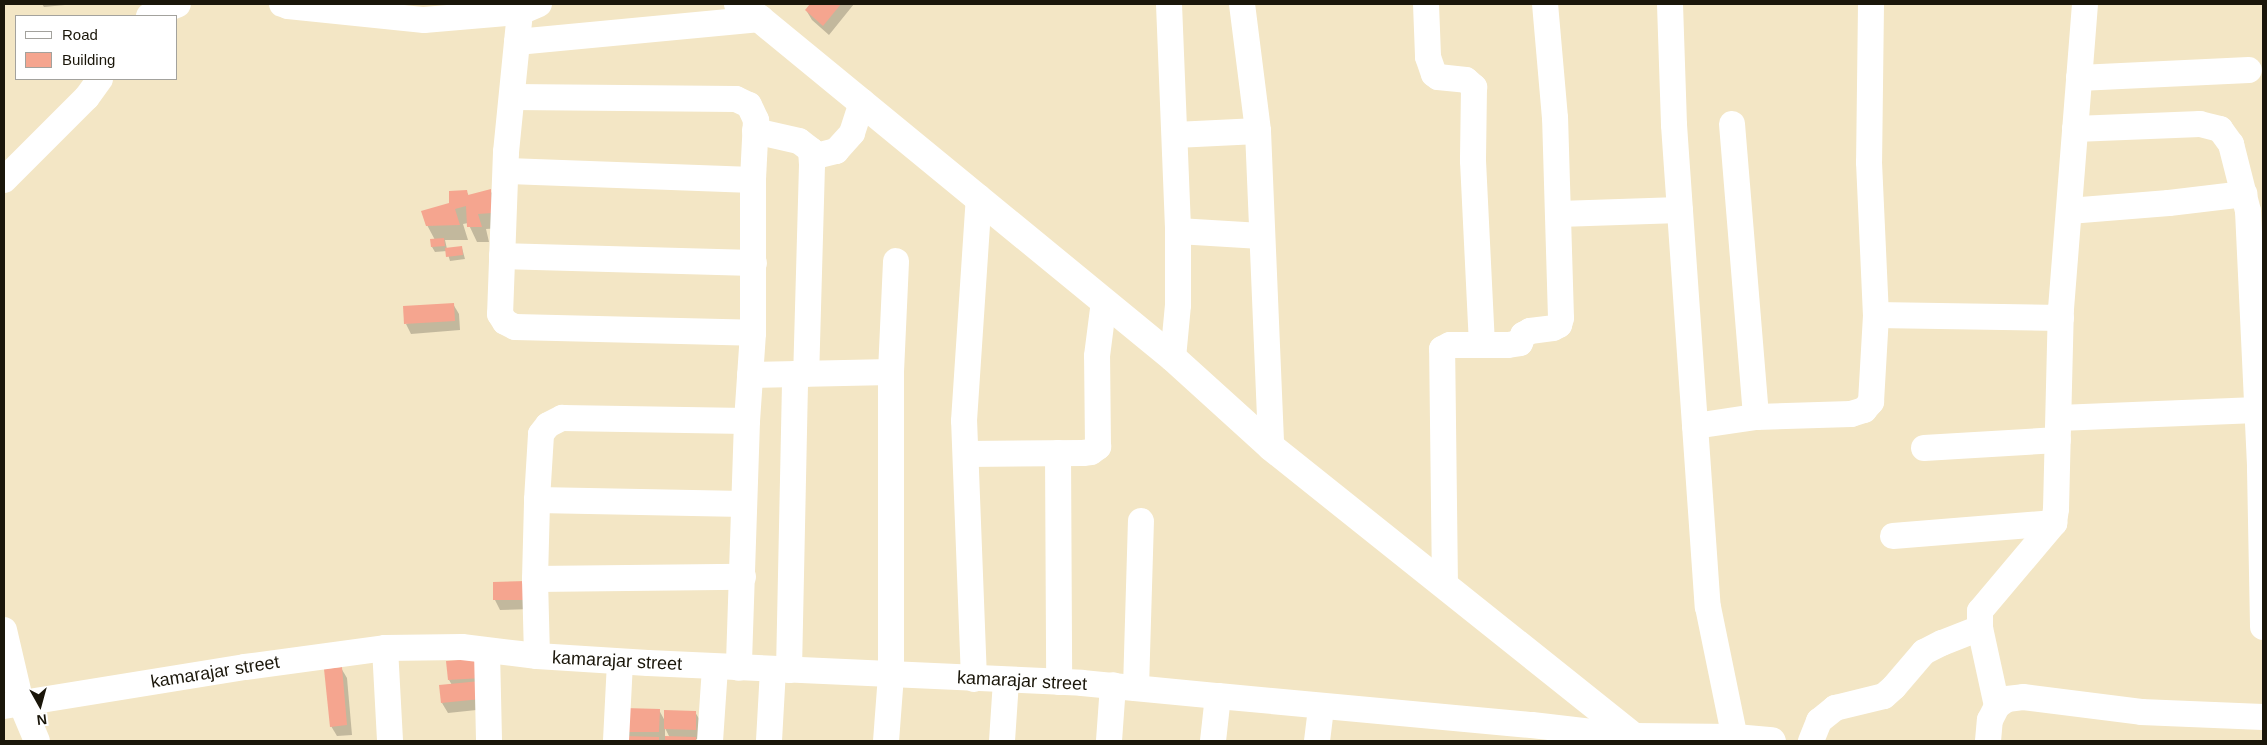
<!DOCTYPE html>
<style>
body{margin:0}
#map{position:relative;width:2267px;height:745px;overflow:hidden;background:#f3e6c5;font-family:Helvetica,sans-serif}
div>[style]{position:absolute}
.shadow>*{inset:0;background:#0003}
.building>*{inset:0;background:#f5a58f}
.minor>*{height:26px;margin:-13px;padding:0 13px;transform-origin:13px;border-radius:13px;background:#fff}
.major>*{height:28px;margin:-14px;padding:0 14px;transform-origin:14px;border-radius:14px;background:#fff}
span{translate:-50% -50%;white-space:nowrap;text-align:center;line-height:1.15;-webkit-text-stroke:4px #fff;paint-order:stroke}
.street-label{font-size:18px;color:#1a160a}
.frame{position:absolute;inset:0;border:5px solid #1a160a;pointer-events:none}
.legend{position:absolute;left:15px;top:15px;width:162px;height:65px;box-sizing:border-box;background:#fff;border:1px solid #a3a29d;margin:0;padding:6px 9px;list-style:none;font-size:15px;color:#1a160a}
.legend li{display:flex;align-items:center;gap:10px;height:25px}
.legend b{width:25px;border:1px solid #a3a29d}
.north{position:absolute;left:15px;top:680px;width:50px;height:50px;-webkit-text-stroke:4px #fff;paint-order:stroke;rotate:173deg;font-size:14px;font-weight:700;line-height:20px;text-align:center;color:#1a160a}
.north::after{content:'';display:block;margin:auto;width:18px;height:22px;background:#1a160a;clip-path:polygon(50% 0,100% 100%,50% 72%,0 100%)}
</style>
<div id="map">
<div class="shadow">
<i style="clip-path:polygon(42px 4px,65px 4px,65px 5px,44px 7px)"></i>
<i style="clip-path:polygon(811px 4px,821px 6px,854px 4px,829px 35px,812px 20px,806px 10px)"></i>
<i style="clip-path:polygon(490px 190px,499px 205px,500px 228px,486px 229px,489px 242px,477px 242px,468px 223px,463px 224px,468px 240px,445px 240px,447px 249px,462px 248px,465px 259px,450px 261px,447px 251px,435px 252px,432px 247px,435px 240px,427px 225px,466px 191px,469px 196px)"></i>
<i style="clip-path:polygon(453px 304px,459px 314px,460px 330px,411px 334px,406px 324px)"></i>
<i style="clip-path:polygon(532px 593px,532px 609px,500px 610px,495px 600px)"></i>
<i style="clip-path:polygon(480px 660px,486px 709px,448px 713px,442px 703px,452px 685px,449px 680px)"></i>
<i style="clip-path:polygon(341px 668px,347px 678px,352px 735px,337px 736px,331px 726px)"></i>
<i style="clip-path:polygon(evenodd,659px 710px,665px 721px,695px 712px,701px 722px,701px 739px,626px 741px,625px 731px,659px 710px,665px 728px,670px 738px,665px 738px,665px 728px)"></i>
</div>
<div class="building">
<i style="clip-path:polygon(810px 4px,841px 4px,823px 26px,805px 10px)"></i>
<i style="clip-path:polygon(491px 189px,492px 213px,478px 214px,482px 227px,467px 227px,466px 206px,455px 209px,460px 225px,426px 226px,421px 211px,449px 203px,449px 191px,467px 190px,468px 195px)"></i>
<i style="clip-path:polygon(444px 238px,445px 246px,431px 247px,430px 239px)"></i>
<i style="clip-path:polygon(462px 246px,463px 255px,446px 257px,445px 248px)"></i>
<i style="clip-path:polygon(454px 303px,455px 321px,404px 324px,403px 306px)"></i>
<i style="clip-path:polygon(527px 581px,527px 600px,493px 600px,493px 582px)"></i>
<i style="clip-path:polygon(481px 658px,482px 678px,448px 680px,446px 661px)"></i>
<i style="clip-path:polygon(342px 667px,347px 725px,330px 727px,324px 669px)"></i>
<i style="clip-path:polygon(480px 681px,481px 699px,441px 703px,439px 685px)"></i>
<i style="clip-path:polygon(624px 708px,660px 709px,659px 732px,624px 732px)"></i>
<i style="clip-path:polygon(664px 710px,696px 711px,696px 730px,664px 729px)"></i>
<i style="clip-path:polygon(624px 736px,659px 737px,659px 741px,624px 741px)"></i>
<i style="clip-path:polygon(665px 736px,696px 737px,696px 741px,665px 741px)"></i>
</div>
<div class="minor">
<i style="left:282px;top:4px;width:6px;rotate:18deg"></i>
<i style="left:288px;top:6px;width:137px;rotate:5.9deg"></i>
<i style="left:424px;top:20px;width:96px;rotate:-4.8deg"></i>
<i style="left:539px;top:4px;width:21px;rotate:157deg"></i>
<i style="left:520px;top:12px;width:141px;rotate:95.7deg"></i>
<i style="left:506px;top:152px;width:162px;rotate:92.1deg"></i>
<i style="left:500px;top:314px;width:9px;rotate:58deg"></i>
<i style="left:505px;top:322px;width:11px;rotate:27deg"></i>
<i style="left:515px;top:327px;width:238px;rotate:1.4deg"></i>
<i style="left:753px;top:333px;width:88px;rotate:93.9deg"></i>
<i style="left:747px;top:421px;width:247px;rotate:91.9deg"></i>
<i style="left:1169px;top:4px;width:227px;rotate:87.7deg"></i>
<i style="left:1178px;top:231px;width:74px;rotate:90deg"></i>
<i style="left:1178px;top:305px;width:53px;rotate:95.4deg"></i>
<i style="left:1242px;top:4px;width:128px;rotate:82.8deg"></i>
<i style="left:1258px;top:131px;width:316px;rotate:87.6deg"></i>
<i style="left:1426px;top:4px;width:53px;rotate:87.8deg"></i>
<i style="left:1428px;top:57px;width:18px;rotate:71deg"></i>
<i style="left:1434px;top:74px;width:5px;rotate:37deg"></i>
<i style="left:1438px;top:77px;width:28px;rotate:6deg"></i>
<i style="left:1466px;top:80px;width:11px;rotate:41deg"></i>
<i style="left:1474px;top:87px;width:74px;rotate:90.8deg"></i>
<i style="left:1473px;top:161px;width:184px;rotate:87.2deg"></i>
<i style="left:1670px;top:4px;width:121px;rotate:88.1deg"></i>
<i style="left:1674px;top:125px;width:483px;rotate:86deg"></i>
<i style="left:1708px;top:607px;width:134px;rotate:78.4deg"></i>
<i style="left:1871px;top:4px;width:158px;rotate:90.7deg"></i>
<i style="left:1869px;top:162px;width:153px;rotate:87.4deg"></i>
<i style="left:1876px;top:315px;width:185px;rotate:0.9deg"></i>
<i style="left:149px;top:16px;width:31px;rotate:-22deg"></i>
<i style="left:517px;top:42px;width:244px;rotate:-5.4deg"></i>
<i style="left:2079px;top:78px;width:170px;rotate:-2.7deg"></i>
<i style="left:512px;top:97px;width:224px;rotate:0.5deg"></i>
<i style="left:736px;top:99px;width:14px;rotate:25deg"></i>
<i style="left:749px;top:105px;width:17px;rotate:65deg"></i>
<i style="left:756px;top:120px;width:60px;rotate:92.9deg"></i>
<i style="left:1732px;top:124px;width:294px;rotate:85.3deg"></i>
<i style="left:2075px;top:129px;width:125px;rotate:-2.3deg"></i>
<i style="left:2200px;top:124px;width:21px;rotate:14deg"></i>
<i style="left:2220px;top:129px;width:19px;rotate:54deg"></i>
<i style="left:2231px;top:144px;width:69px;rotate:75.8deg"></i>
<i style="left:2248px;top:211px;width:258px;rotate:87.3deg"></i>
<i style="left:2260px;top:469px;width:158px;rotate:88.9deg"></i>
<i style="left:755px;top:131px;width:45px;rotate:12.8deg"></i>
<i style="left:799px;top:141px;width:15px;rotate:37deg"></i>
<i style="left:811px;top:150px;width:15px;rotate:86deg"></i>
<i style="left:812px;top:165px;width:209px;rotate:91.6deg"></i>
<i style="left:1175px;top:135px;width:83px;rotate:-2.8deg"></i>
<i style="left:812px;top:157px;width:25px;rotate:-14deg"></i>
<i style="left:836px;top:151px;width:24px;rotate:-48deg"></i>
<i style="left:852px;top:133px;width:33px;rotate:-72deg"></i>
<i style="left:506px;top:171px;width:247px;rotate:2.1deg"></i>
<i style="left:753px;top:180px;width:153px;rotate:90deg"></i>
<i style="left:4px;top:180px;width:117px;rotate:-45deg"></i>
<i style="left:87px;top:97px;width:22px;rotate:-54deg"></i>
<i style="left:2069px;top:211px;width:100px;rotate:-4.6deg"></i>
<i style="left:2169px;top:203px;width:76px;rotate:-6.8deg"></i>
<i style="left:1559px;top:214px;width:121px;rotate:-1.9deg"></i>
<i style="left:1178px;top:231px;width:83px;rotate:3.4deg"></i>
<i style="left:502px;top:256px;width:252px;rotate:1.6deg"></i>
<i style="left:891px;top:372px;width:111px;rotate:-87.4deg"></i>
<i style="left:750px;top:375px;width:141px;rotate:-1.2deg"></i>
<i style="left:891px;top:372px;width:303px;rotate:90deg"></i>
<i style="left:891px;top:675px;width:66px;rotate:94.3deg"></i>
<i style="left:2059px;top:418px;width:198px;rotate:-2.3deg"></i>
<i style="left:1695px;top:426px;width:62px;rotate:-8.4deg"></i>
<i style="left:1756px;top:417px;width:95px;rotate:-1.8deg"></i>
<i style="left:1851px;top:414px;width:14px;rotate:-17deg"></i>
<i style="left:1864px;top:410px;width:11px;rotate:-49deg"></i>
<i style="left:1871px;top:402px;width:87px;rotate:-86.7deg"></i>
<i style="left:1924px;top:448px;width:134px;rotate:-3.4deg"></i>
<i style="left:1058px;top:453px;width:229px;rotate:89.7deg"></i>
<i style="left:966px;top:454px;width:117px;rotate:-0.5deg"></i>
<i style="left:1083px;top:453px;width:8px;rotate:-7deg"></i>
<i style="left:1091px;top:452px;width:9px;rotate:-36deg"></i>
<i style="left:1098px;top:447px;width:91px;rotate:-90.6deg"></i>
<i style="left:1097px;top:356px;width:55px;rotate:-82.7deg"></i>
<i style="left:744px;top:504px;width:207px;rotate:-178.9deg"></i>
<i style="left:537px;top:500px;width:66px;rotate:-86.5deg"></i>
<i style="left:541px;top:434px;width:11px;rotate:-52deg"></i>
<i style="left:548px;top:425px;width:16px;rotate:-27deg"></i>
<i style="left:562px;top:418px;width:185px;rotate:0.9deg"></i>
<i style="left:1893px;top:536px;width:162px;rotate:-4.6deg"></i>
<i style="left:2054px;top:523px;width:14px;rotate:-82deg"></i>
<i style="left:2056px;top:509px;width:200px;rotate:-88.6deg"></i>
<i style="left:2061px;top:309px;width:306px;rotate:-85.5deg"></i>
<i style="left:535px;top:579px;width:79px;rotate:-88.5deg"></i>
<i style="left:1445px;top:586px;width:237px;rotate:-90.7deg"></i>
<i style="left:1442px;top:349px;width:9px;rotate:-27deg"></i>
<i style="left:1450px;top:345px;width:58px"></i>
<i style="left:1508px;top:345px;width:12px;rotate:-9deg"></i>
<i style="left:1520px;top:343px;width:9px;rotate:-69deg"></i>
<i style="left:1523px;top:335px;width:8px;rotate:-30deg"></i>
<i style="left:1530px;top:331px;width:23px;rotate:-7deg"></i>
<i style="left:1553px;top:328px;width:7px;rotate:-27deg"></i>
<i style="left:1559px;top:325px;width:7px;rotate:-74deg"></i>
<i style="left:1561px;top:318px;width:200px;rotate:-91.7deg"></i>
<i style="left:1555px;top:118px;width:114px;rotate:-95deg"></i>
<i style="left:4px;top:630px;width:75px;rotate:76.9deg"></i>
<i style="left:21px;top:703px;width:41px;rotate:67.2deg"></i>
<i style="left:385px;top:648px;width:93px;rotate:86.9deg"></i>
<i style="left:487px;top:651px;width:90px;rotate:88.7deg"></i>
<i style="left:537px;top:656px;width:77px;rotate:-91.5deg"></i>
<i style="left:535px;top:579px;width:208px;rotate:-0.6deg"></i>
<i style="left:789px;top:670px;width:296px;rotate:-88.8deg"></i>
<i style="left:974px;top:679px;width:258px;rotate:-92.2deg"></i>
<i style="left:964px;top:421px;width:224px;rotate:-86.2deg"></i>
<i style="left:1136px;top:688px;width:167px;rotate:-88.3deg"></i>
<i style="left:4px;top:706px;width:244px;rotate:-9.2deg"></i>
<i style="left:245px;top:667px;width:141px;rotate:-7.7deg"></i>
<i style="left:385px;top:648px;width:77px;rotate:-0.7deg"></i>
<i style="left:462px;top:647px;width:76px;rotate:6.8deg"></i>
<i style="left:537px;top:656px;width:111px;rotate:3.6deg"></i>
<i style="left:648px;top:663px;width:434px;rotate:2.6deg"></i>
<i style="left:1082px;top:683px;width:137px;rotate:5.5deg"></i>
<i style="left:1997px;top:706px;width:80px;rotate:-102.3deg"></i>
<i style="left:1980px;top:628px;width:17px;rotate:-90deg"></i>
<i style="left:1980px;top:611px;width:115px;rotate:-49.9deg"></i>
<i style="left:616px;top:741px;width:79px;rotate:-87.1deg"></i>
<i style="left:710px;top:741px;width:74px;rotate:-86.1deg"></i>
<i style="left:769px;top:741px;width:72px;rotate:-86.8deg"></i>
<i style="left:1002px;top:741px;width:61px;rotate:-86.2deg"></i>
<i style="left:1109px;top:741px;width:56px;rotate:-85.9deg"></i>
<i style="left:1213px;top:741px;width:45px;rotate:-83.7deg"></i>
<i style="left:1218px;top:696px;width:315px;rotate:5.3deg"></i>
<i style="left:1532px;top:725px;width:103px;rotate:6.7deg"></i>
<i style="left:1317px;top:741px;width:35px;rotate:-83deg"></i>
<i style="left:1811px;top:741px;width:22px;rotate:-68deg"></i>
<i style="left:1819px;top:721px;width:21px;rotate:-39deg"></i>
<i style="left:1835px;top:708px;width:50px;rotate:-13.8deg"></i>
<i style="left:1884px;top:696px;width:13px;rotate:-42deg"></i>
<i style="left:1894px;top:687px;width:46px;rotate:-49.4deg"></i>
<i style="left:1924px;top:652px;width:20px;rotate:-27deg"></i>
<i style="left:1942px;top:643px;width:41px;rotate:-21.5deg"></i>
<i style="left:1988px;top:741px;width:21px;rotate:-85deg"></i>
<i style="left:1990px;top:720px;width:16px;rotate:-63deg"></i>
<i style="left:1997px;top:706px;width:12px;rotate:-35deg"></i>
<i style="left:2007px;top:699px;width:16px;rotate:-7deg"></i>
<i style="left:2023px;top:697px;width:119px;rotate:7.2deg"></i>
<i style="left:2141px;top:712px;width:122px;rotate:2.3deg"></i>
</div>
<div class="major">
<i style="left:738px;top:4px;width:27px;rotate:34deg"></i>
<i style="left:760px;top:19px;width:534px;rotate:39.38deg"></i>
<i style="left:1173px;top:358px;width:132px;rotate:42.2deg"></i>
<i style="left:1271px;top:447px;width:465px;rotate:38.6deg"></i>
<i style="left:1634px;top:737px;width:101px;rotate:0.6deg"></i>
<i style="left:1735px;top:738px;width:37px;rotate:5deg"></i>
</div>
<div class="street-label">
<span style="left:617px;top:661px;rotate:3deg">kamarajar street</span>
<span style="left:215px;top:672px;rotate:-9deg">kamarajar street</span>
<span style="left:1022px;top:681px;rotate:3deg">kamarajar street</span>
</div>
<div class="frame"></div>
<ul class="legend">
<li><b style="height:6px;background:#fff"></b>Road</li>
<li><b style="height:14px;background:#f5a58f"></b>Building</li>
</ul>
<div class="north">N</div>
</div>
